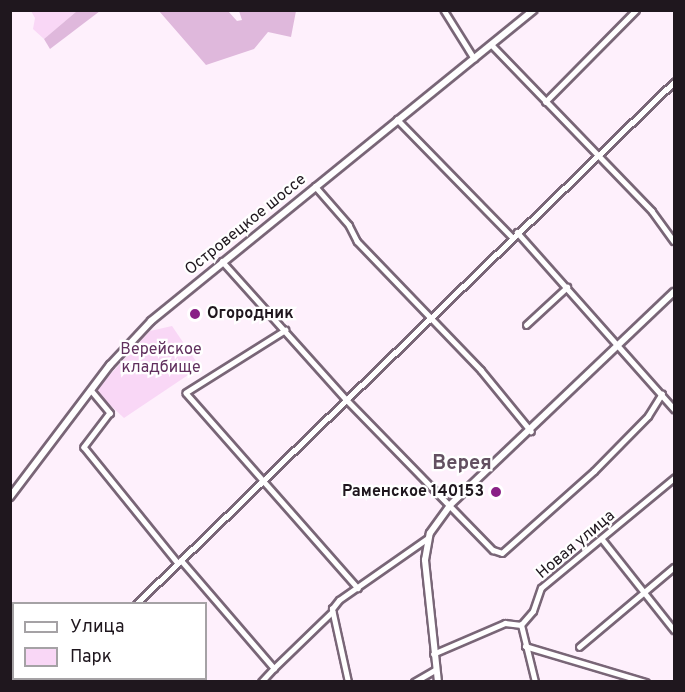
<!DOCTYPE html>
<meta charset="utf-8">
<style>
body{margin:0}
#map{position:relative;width:685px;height:692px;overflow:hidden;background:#fef0fc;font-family:Overpass,sans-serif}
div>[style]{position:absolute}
.green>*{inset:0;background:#f9d7f6}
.forest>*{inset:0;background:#dfb8dc}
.roads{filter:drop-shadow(2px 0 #796677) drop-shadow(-2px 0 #796677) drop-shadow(0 2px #796677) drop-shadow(0 -2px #796677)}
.street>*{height:4.5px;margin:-2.25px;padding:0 2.25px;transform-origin:2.25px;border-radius:2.25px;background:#fff}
.secondary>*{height:6px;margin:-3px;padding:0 3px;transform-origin:3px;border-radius:3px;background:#fff}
.dots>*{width:16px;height:16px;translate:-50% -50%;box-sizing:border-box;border:3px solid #fff;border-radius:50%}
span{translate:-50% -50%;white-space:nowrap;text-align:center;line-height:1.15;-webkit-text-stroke:4.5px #fff;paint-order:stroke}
.street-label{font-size:16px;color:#1f171e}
.poi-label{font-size:16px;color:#1f171e;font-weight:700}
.left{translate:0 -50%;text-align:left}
.right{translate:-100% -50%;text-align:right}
.park-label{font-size:16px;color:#61305e}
.quarter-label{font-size:20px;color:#635061;font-weight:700}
.frame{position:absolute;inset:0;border:12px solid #1f171e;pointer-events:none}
.legend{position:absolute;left:12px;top:602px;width:195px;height:78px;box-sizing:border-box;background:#fff;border:2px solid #a5a2a5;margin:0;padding:8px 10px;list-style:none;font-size:18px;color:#1f171e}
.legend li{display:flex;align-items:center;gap:12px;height:30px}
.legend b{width:30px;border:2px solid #a5a2a5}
</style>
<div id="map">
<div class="green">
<i style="clip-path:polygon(31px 11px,77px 11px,44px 39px,33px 29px,35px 18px)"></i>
<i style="clip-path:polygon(172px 326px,200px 367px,124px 418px,95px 391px,150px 331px)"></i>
</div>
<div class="forest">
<i style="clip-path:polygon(77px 11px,100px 11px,50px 49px,44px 39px)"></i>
<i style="clip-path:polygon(159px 11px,228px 11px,237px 21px,242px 20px,239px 11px,296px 11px,291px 37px,268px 32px,254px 49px,206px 65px)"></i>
</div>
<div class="roads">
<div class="street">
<i style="left:444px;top:10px;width:57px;rotate:58deg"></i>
<i style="left:491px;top:44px;width:232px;rotate:46deg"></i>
<i style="left:652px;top:211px;width:37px;rotate:54deg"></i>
<i style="left:545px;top:102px;width:129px;rotate:-45.3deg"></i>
<i style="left:397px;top:119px;width:165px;rotate:45.7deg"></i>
<i style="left:315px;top:186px;width:52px;rotate:48.9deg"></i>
<i style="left:349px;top:225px;width:18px;rotate:63deg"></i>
<i style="left:357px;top:241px;width:179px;rotate:46.1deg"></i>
<i style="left:481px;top:370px;width:79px;rotate:50.7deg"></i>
<i style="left:517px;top:232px;width:237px;rotate:48.4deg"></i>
<i style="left:222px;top:261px;width:186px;rotate:48.1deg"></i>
<i style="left:346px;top:399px;width:211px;rotate:45.8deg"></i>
<i style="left:493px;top:550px;width:9px;rotate:18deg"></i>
<i style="left:502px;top:553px;width:123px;rotate:-41.7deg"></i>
<i style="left:594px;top:471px;width:77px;rotate:-45.5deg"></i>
<i style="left:648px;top:416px;width:26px;rotate:-58deg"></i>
<i style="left:526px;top:325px;width:56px;rotate:-42.8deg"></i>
<i style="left:286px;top:330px;width:118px;rotate:147.8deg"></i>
<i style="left:186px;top:393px;width:260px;rotate:48.6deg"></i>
<i style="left:91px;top:390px;width:30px;rotate:50deg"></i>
<i style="left:110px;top:413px;width:43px;rotate:127.4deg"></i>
<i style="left:84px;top:447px;width:149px;rotate:51deg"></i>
<i style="left:602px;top:539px;width:116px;rotate:51.6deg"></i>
<i style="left:181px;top:560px;width:143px;rotate:49.3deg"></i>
<i style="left:274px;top:668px;width:81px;rotate:-44deg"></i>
<i style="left:136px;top:604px;width:750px;rotate:-44.14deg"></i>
<i style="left:525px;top:646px;width:126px;rotate:16.6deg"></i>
<i style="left:579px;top:647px;width:124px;rotate:-40.1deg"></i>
<i style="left:433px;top:654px;width:78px;rotate:-23.3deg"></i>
<i style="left:505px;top:623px;width:16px;rotate:7deg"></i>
<i style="left:132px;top:678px;width:5px;rotate:53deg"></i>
<i style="left:55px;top:682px;width:5px;rotate:-53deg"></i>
<i style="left:261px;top:682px;width:19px;rotate:-47deg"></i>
<i style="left:348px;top:682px;width:75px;rotate:-102.4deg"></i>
<i style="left:332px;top:609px;width:11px;rotate:-52deg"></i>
<i style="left:339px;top:600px;width:108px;rotate:-34.9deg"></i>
<i style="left:414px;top:682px;width:24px;rotate:-30deg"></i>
<i style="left:535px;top:682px;width:59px;rotate:-103.8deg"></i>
<i style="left:521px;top:625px;width:18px;rotate:-49deg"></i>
<i style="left:533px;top:611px;width:24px;rotate:-71deg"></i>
<i style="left:541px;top:588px;width:173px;rotate:-39.6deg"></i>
</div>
<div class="secondary">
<i style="left:10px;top:497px;width:166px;rotate:-52.9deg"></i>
<i style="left:110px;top:365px;width:60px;rotate:-47deg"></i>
<i style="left:151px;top:321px;width:493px;rotate:-39.1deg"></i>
<i style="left:438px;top:682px;width:123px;rotate:-96.1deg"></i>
<i style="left:425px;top:560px;width:27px;rotate:-80deg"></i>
<i style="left:430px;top:533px;width:34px;rotate:-54deg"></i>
<i style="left:450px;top:505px;width:309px;rotate:-43.6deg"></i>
</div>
</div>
<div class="dots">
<i style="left:195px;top:314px;background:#892086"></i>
<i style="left:496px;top:492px;background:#892086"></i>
</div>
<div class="street-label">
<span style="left:246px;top:225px;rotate:-39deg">Островецкое шоссе</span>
<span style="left:576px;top:545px;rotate:-40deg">Новая улица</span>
</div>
<div class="poi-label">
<span class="left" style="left:207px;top:314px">Огородник</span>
<span class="right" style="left:484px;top:492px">Раменское 140153</span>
</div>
<div class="park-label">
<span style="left:161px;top:359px">Верейское<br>кладбище</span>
</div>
<div class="quarter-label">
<span style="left:462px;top:464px">Верея</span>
</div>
<div class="frame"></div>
<ul class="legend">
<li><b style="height:8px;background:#fff"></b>Улица</li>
<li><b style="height:16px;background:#f9d7f6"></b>Парк</li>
</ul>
</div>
